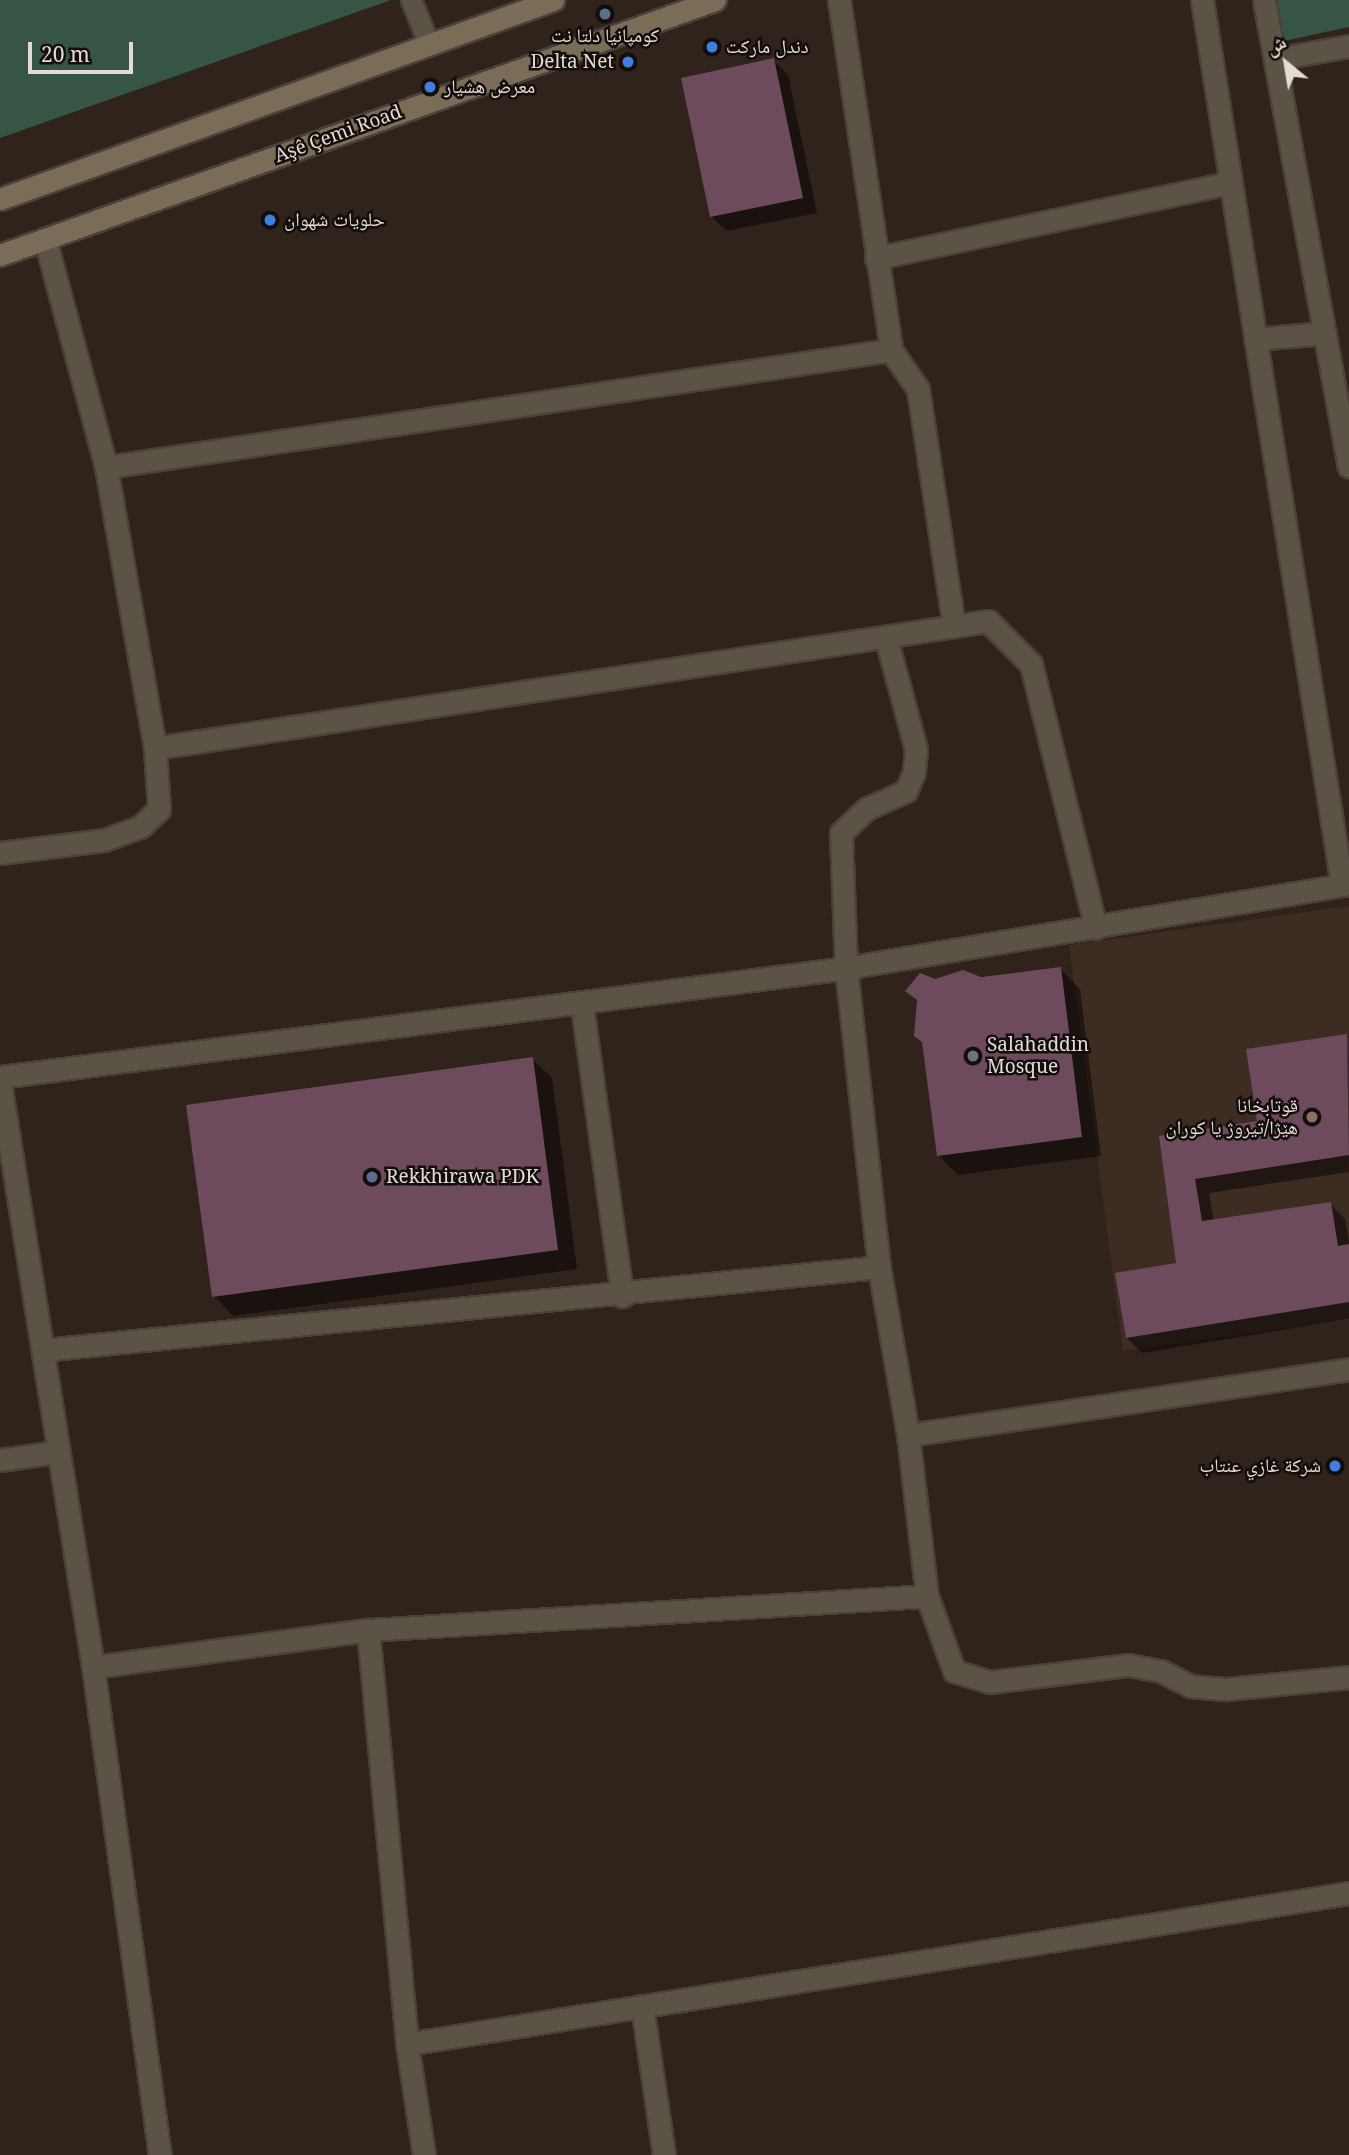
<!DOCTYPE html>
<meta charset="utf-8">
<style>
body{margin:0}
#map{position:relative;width:1349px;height:2155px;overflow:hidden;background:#2f231c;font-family:"Noto Serif","Noto Naskh Arabic",serif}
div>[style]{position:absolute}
.built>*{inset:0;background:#3d2c22}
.green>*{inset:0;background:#365545}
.shadow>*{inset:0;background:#0007}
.building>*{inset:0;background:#6d4b5c}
.roads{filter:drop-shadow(2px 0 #4c403a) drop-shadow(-2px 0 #4c403a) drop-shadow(0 2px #4c403a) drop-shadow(0 -2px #4c403a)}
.lane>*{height:19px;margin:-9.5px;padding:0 9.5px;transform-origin:9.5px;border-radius:9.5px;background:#5b5446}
.street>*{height:21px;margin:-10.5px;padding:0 10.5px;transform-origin:10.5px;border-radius:10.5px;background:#5b5446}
.secondary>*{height:21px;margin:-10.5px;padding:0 10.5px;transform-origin:10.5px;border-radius:10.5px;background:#796d57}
.dots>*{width:19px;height:19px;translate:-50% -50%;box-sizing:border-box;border:4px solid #130d0b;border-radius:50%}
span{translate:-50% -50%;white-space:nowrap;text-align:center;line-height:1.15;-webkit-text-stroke:5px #130d0b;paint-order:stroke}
.poi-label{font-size:19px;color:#e3dbd6}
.left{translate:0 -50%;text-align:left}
.right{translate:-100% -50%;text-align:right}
.street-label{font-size:19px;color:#e3dbd6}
.north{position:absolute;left:1251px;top:28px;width:70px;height:70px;-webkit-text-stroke:5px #130d0b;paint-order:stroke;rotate:330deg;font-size:19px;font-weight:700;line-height:28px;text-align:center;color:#e3dbd6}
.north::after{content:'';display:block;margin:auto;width:24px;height:32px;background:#e3dbd6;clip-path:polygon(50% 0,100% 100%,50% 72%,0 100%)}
.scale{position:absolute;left:28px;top:42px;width:105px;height:32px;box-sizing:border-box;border:4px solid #e3dbd6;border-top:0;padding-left:9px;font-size:21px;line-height:24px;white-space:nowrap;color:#e3dbd6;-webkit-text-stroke:5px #130d0b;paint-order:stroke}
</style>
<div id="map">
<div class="built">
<i style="clip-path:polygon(1349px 906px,1349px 1320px,1123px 1351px,1069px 945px)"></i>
</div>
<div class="green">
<i style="clip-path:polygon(0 0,391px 0,0 138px)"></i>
<i style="clip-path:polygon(1275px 0,1349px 0,1349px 27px,1284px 41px)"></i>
</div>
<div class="shadow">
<i style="clip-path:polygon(773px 60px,788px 75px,817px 213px,726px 231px,711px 216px)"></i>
<i style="clip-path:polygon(1060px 969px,1080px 989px,1101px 1156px,958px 1175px,938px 1155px,918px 1002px,907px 991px,935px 981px)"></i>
<i style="clip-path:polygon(1347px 1036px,1349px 1172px,1209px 1193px,1214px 1222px,1330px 1204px,1345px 1219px,1349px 1241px,1349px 1319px,1142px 1353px,1127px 1338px,1178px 1264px,1161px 1138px,1259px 1123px)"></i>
<i style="clip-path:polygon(532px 1059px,552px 1078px,577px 1269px,233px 1316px,214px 1296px)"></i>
</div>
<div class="building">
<i style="clip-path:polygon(774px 58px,803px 198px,710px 217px,681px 78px)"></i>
<i style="clip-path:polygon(1061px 967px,1082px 1137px,937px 1156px,922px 1042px,914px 1036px,917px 1000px,905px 991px,920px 973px,935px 979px,963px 970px,981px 977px)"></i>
<i style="clip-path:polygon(1347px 1034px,1349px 1155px,1195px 1179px,1202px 1221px,1331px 1202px,1338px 1246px,1349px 1244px,1349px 1302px,1126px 1338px,1115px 1273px,1176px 1263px,1159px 1136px,1257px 1121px,1246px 1049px)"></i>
<i style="clip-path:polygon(533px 1057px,558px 1250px,212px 1297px,186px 1105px)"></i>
</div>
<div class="roads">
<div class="lane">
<i style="left:411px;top:0;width:48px;rotate:67.8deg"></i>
</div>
<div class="street">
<i style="left:839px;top:0;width:354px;rotate:81.5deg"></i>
<i style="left:891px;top:350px;width:794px;rotate:171.52deg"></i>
<i style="left:106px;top:467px;width:285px;rotate:80.1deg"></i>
<i style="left:155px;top:748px;width:843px;rotate:-8.67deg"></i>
<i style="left:988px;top:621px;width:61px;rotate:45deg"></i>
<i style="left:1031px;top:664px;width:272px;rotate:76.2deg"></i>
<i style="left:1202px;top:0;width:896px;rotate:81.01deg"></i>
<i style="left:1264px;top:0;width:474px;rotate:79.7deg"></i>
<i style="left:1275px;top:59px;width:75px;rotate:-10deg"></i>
<i style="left:45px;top:239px;width:236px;rotate:75deg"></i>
<i style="left:876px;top:258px;width:362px;rotate:-12deg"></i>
<i style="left:1255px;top:339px;width:70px;rotate:-4.9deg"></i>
<i style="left:891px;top:350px;width:47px;rotate:55.3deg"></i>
<i style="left:918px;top:389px;width:240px;rotate:81.4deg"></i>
<i style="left:886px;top:638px;width:115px;rotate:74.9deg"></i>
<i style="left:916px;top:749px;width:23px;rotate:95deg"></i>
<i style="left:914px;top:772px;width:21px;rotate:113deg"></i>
<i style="left:906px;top:791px;width:44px;rotate:155.8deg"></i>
<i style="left:866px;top:809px;width:35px;rotate:136deg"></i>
<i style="left:841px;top:833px;width:135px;rotate:87.9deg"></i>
<i style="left:846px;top:968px;width:301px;rotate:83.7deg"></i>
<i style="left:879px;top:1267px;width:170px;rotate:80.2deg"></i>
<i style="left:908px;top:1435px;width:446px;rotate:-8.5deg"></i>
<i style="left:0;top:853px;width:105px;rotate:-7.1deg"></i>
<i style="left:104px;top:840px;width:38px;rotate:-20deg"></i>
<i style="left:140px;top:827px;width:26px;rotate:-43deg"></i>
<i style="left:159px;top:809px;width:61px;rotate:-93.8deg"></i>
<i style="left:582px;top:1006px;width:293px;rotate:82.1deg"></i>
<i style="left:0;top:1077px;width:853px;rotate:-7.34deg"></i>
<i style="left:846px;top:968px;width:510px;rotate:-9.48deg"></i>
<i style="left:0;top:1083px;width:591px;rotate:80.95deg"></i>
<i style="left:93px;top:1667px;width:493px;rotate:82.2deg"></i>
<i style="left:43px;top:1350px;width:840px;rotate:-5.67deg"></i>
<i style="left:908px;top:1435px;width:162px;rotate:83.3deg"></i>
<i style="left:927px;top:1596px;width:80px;rotate:70.2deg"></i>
<i style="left:954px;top:1671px;width:38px;rotate:17deg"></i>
<i style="left:990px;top:1682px;width:140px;rotate:-7deg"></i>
<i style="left:1129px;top:1665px;width:33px;rotate:11deg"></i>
<i style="left:1161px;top:1671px;width:33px;rotate:27deg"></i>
<i style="left:1190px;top:1686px;width:37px;rotate:5deg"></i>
<i style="left:1227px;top:1689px;width:123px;rotate:-5.6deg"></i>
<i style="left:0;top:1460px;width:57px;rotate:-8.1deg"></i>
<i style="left:368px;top:1630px;width:416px;rotate:84.6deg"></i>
<i style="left:407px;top:2044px;width:112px;rotate:81.3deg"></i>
<i style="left:93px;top:1667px;width:277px;rotate:-7.7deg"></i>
<i style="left:368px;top:1630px;width:560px;rotate:-3.48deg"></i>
<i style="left:642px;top:2006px;width:151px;rotate:81.6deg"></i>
<i style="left:407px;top:2044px;width:954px;rotate:-9.11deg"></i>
</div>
<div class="secondary">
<i style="left:0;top:199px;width:588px;rotate:-19.79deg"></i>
<i style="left:0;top:255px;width:759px;rotate:-19.63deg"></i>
</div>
</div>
<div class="dots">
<i style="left:605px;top:14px;background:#5c6f8a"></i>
<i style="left:712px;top:47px;background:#3f7fe0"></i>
<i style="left:628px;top:62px;background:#3f7fe0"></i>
<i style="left:430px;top:87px;background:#3f7fe0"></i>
<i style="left:270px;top:220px;background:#3f7fe0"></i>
<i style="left:973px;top:1056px;background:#6b7280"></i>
<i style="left:1312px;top:1117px;background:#8d6e63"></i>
<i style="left:372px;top:1177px;background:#5c6f8a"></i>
<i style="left:1335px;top:1466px;background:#3f7fe0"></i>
</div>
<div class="poi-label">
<span style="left:605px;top:36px">كومپانيا دلتا نت</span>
<span class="left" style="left:726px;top:47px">دندل مارکت</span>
<span class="right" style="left:614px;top:62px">Delta Net</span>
<span class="left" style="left:444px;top:87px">معرض هشيار</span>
<span class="left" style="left:284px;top:220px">حلويات شهوان</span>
<span class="left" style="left:987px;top:1056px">Salahaddin<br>Mosque</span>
<span class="right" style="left:1298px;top:1117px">قوتابخانا<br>هێژا/تيروژ يا كوران</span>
<span class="left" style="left:386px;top:1177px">Rekkhirawa PDK</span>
<span class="right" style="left:1321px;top:1466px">شركة غازي عنتاب</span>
</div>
<div class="street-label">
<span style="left:338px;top:134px;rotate:-20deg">Aşê Çemi Road</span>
</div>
<div class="north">ش</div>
<div class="scale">20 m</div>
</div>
